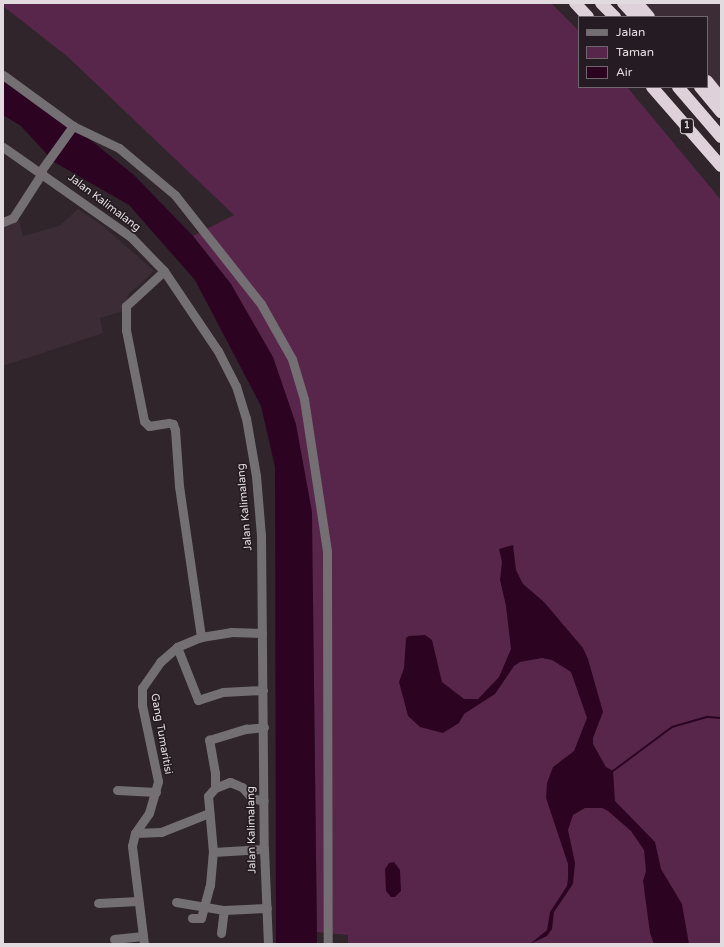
<!DOCTYPE html>
<style>
body{margin:0}
#map{position:relative;width:724px;height:947px;overflow:hidden;background:#2f252b;font-family:"Varela Round",sans-serif}
div>[style]{position:absolute}
.built>*{inset:0;background:#3b2c36}
.green>*{inset:0;background:#59264b}
.water>*{inset:0;background:#2c0422}
.stream>*{height:2px;margin:-1px;padding:0 1px;transform-origin:1px;border-radius:1px;background:#2c0422}
.minor>*{height:9px;margin:-4.5px;padding:0 4.5px;transform-origin:4.5px;border-radius:4.5px;background:#746f72}
.highway>*{height:12px;margin:-6px;padding:0 6px;transform-origin:6px;border-radius:6px;background:#dfd1d9}
span{translate:-50% -50%;white-space:nowrap;text-align:center;line-height:1.15;-webkit-text-stroke:3.5px #251b22;paint-order:stroke}
.shield-label span{padding:1px 3px;background:#251b22;border:1px solid;border-radius:3px;-webkit-text-stroke-width:0}
.shield-label{font-size:10px;color:#e1dade;font-weight:700}
.street-label{font-size:11px;color:#e1dade}
.frame{position:absolute;inset:0;border:4px solid #e1dade;pointer-events:none}
.legend{position:absolute;left:578px;top:16px;width:130px;height:72px;box-sizing:border-box;background:#251b22;border:1px solid #70676d;margin:0;padding:5px 7px;list-style:none;font-size:12px;color:#e1dade}
.legend li{display:flex;align-items:center;gap:8px;height:20px}
.legend b{width:20px;border:1px solid #70676d}
</style>
<div id="map">
<div class="built">
<i style="clip-path:polygon(641px 3px,721px 3px,721px 101px,707px 84px,707px 17px,653px 17px)"></i>
<i style="clip-path:polygon(78px 209px,102px 225px,154px 271px,127px 296px,130px 309px,100px 318px,103px 333px,3px 366px,3px 228px,19px 221px,23px 236px,59px 226px)"></i>
</div>
<div class="green">
<i style="clip-path:polygon(3px 3px,551px 3px,579px 31px,579px 87px,627px 87px,721px 200px,721px 944px,348px 944px,348px 935px,317px 932px,313px 603px,231px 284px,193px 236px,234px 215px,68px 57px,3px 6px)"></i>
</div>
<div class="water">
<i style="clip-path:polygon(3px 75px,73px 126px,134px 175px,193px 236px,231px 284px,273px 357px,296px 424px,312px 512px,317px 944px,276px 944px,275px 467px,261px 406px,195px 280px,129px 205px,54px 162px,21px 126px,3px 115px)"></i>
<i style="clip-path:polygon(513px 545px,516px 570px,523px 584px,544px 602px,583px 648px,588px 659px,603px 712px,593px 738px,593px 744px,606px 767px,613px 771px,615px 801px,655px 842px,661px 869px,682px 904px,689px 944px,654px 944px,650px 933px,643px 881px,646px 871px,644px 850px,631px 831px,608px 811px,602px 808px,585px 808px,573px 815px,568px 830px,575px 863px,573px 884px,554px 912px,552px 929px,547px 936px,530px 944px,547px 930px,550px 912px,567px 886px,568px 878px,568px 864px,546px 798px,547px 783px,553px 767px,574px 751px,587px 718px,571px 672px,552px 660px,542px 658px,520px 662px,514px 666px,495px 694px,464px 714px,459px 723px,443px 733px,420px 727px,408px 716px,399px 682px,404px 668px,406px 638px,409px 636px,425px 635px,432px 640px,442px 682px,464px 699px,478px 699px,499px 677px,511px 649px,506px 606px,500px 580px,502px 562px,499px 549px)"></i>
<i style="clip-path:polygon(394px 862px,400px 870px,401px 891px,395px 897px,391px 897px,386px 891px,385px 869px,389px 863px)"></i>
</div>
<div class="stream">
<i style="left:613px;top:771px;width:74px;rotate:-36.7deg"></i>
<i style="left:672px;top:727px;width:37px;rotate:-16deg"></i>
<i style="left:708px;top:717px;width:13px;rotate:4deg"></i>
</div>
<div class="minor">
<i style="left:3px;top:75px;width:87px;rotate:36.1deg"></i>
<i style="left:73px;top:126px;width:51px;rotate:25.6deg"></i>
<i style="left:119px;top:148px;width:73px;rotate:40deg"></i>
<i style="left:175px;top:195px;width:139px;rotate:51.7deg"></i>
<i style="left:261px;top:304px;width:63px;rotate:60.6deg"></i>
<i style="left:292px;top:359px;width:42px;rotate:73.3deg"></i>
<i style="left:304px;top:399px;width:154px;rotate:81.4deg"></i>
<i style="left:327px;top:551px;width:393px;rotate:89.9deg"></i>
<i style="left:3px;top:147px;width:156px;rotate:35.1deg"></i>
<i style="left:131px;top:237px;width:47px;rotate:45.9deg"></i>
<i style="left:164px;top:271px;width:97px;rotate:56deg"></i>
<i style="left:218px;top:351px;width:39px;rotate:63deg"></i>
<i style="left:236px;top:386px;width:34px;rotate:73deg"></i>
<i style="left:246px;top:418px;width:59px;rotate:80.2deg"></i>
<i style="left:256px;top:476px;width:59px;rotate:85.2deg"></i>
<i style="left:261px;top:535px;width:314px;rotate:89.5deg"></i>
<i style="left:264px;top:849px;width:95px;rotate:87.6deg"></i>
<i style="left:40px;top:172px;width:57px;rotate:-54.3deg"></i>
<i style="left:3px;top:222px;width:11px;rotate:-22deg"></i>
<i style="left:13px;top:218px;width:54px;rotate:-57.2deg"></i>
<i style="left:164px;top:271px;width:52px;rotate:137.4deg"></i>
<i style="left:126px;top:306px;width:24px;rotate:90deg"></i>
<i style="left:126px;top:330px;width:93px;rotate:78.8deg"></i>
<i style="left:144px;top:421px;width:7px;rotate:45deg"></i>
<i style="left:149px;top:426px;width:20px;rotate:-9deg"></i>
<i style="left:169px;top:423px;width:4px;rotate:14deg"></i>
<i style="left:173px;top:424px;width:6px;rotate:72deg"></i>
<i style="left:175px;top:430px;width:56px;rotate:85.9deg"></i>
<i style="left:179px;top:486px;width:153px;rotate:81.7deg"></i>
<i style="left:177px;top:647px;width:57px;rotate:68.4deg"></i>
<i style="left:198px;top:700px;width:26px;rotate:-18deg"></i>
<i style="left:223px;top:692px;width:40px;rotate:-2.9deg"></i>
<i style="left:215px;top:788px;width:15px;rotate:-90deg"></i>
<i style="left:215px;top:773px;width:34px;rotate:-100deg"></i>
<i style="left:209px;top:740px;width:39px;rotate:-17deg"></i>
<i style="left:246px;top:729px;width:18px;rotate:-6deg"></i>
<i style="left:117px;top:790px;width:39px;rotate:3deg"></i>
<i style="left:135px;top:833px;width:26px;rotate:-2deg"></i>
<i style="left:161px;top:832px;width:52px;rotate:-21.6deg"></i>
<i style="left:213px;top:852px;width:51px;rotate:-3.4deg"></i>
<i style="left:176px;top:902px;width:49px;rotate:9.5deg"></i>
<i style="left:224px;top:910px;width:43px;rotate:-2.7deg"></i>
<i style="left:98px;top:903px;width:40px;rotate:-2.9deg"></i>
<i style="left:192px;top:918px;width:9px"></i>
<i style="left:201px;top:918px;width:34px;rotate:-75deg"></i>
<i style="left:210px;top:885px;width:33px;rotate:-85deg"></i>
<i style="left:213px;top:852px;width:56px;rotate:-95.1deg"></i>
<i style="left:208px;top:796px;width:11px;rotate:-49deg"></i>
<i style="left:215px;top:788px;width:16px;rotate:-22deg"></i>
<i style="left:230px;top:782px;width:13px;rotate:23deg"></i>
<i style="left:242px;top:787px;width:15px;rotate:48deg"></i>
<i style="left:252px;top:798px;width:12px;rotate:14deg"></i>
<i style="left:221px;top:933px;width:23px;rotate:-83deg"></i>
<i style="left:114px;top:939px;width:29px;rotate:-6deg"></i>
<i style="left:144px;top:944px;width:99px;rotate:-97deg"></i>
<i style="left:132px;top:846px;width:13px;rotate:-77deg"></i>
<i style="left:135px;top:833px;width:24px;rotate:-55deg"></i>
<i style="left:149px;top:813px;width:33px;rotate:-74deg"></i>
<i style="left:158px;top:781px;width:78px;rotate:-101.9deg"></i>
<i style="left:142px;top:705px;width:17px;rotate:-90deg"></i>
<i style="left:142px;top:688px;width:32px;rotate:-55deg"></i>
<i style="left:160px;top:662px;width:23px;rotate:-41deg"></i>
<i style="left:177px;top:647px;width:26px;rotate:-23deg"></i>
<i style="left:201px;top:637px;width:30px;rotate:-9deg"></i>
<i style="left:231px;top:632px;width:31px;rotate:2deg"></i>
</div>
<div class="highway">
<i style="left:575px;top:3px;width:19px;rotate:47deg"></i>
<i style="left:601px;top:3px;width:20px;rotate:45deg"></i>
<i style="left:623px;top:3px;width:19px;rotate:47deg"></i>
<i style="left:637px;top:3px;width:18px;rotate:49deg"></i>
<i style="left:707px;top:81px;width:22px;rotate:51deg"></i>
<i style="left:652px;top:87px;width:105px;rotate:48.9deg"></i>
<i style="left:678px;top:87px;width:66px;rotate:49.3deg"></i>
<i style="left:700px;top:87px;width:33px;rotate:50deg"></i>
</div>
<div class="shield-label">
<span style="left:687px;top:126px">1</span>
</div>
<div class="street-label">
<span style="left:104px;top:203px;rotate:37deg">Jalan Kalimalang</span>
<span style="left:245px;top:507px;rotate:-95deg">Jalan Kalimalang</span>
<span style="left:161px;top:734px;rotate:80deg">Gang Tumaritisi</span>
<span style="left:252px;top:830px;rotate:-91deg">Jalan Kalimalang</span>
</div>
<div class="frame"></div>
<ul class="legend">
<li><b style="height:5px;background:#746f72"></b>Jalan</li>
<li><b style="height:11px;background:#59264b"></b>Taman</li>
<li><b style="height:11px;background:#2c0422"></b>Air</li>
</ul>
</div>
